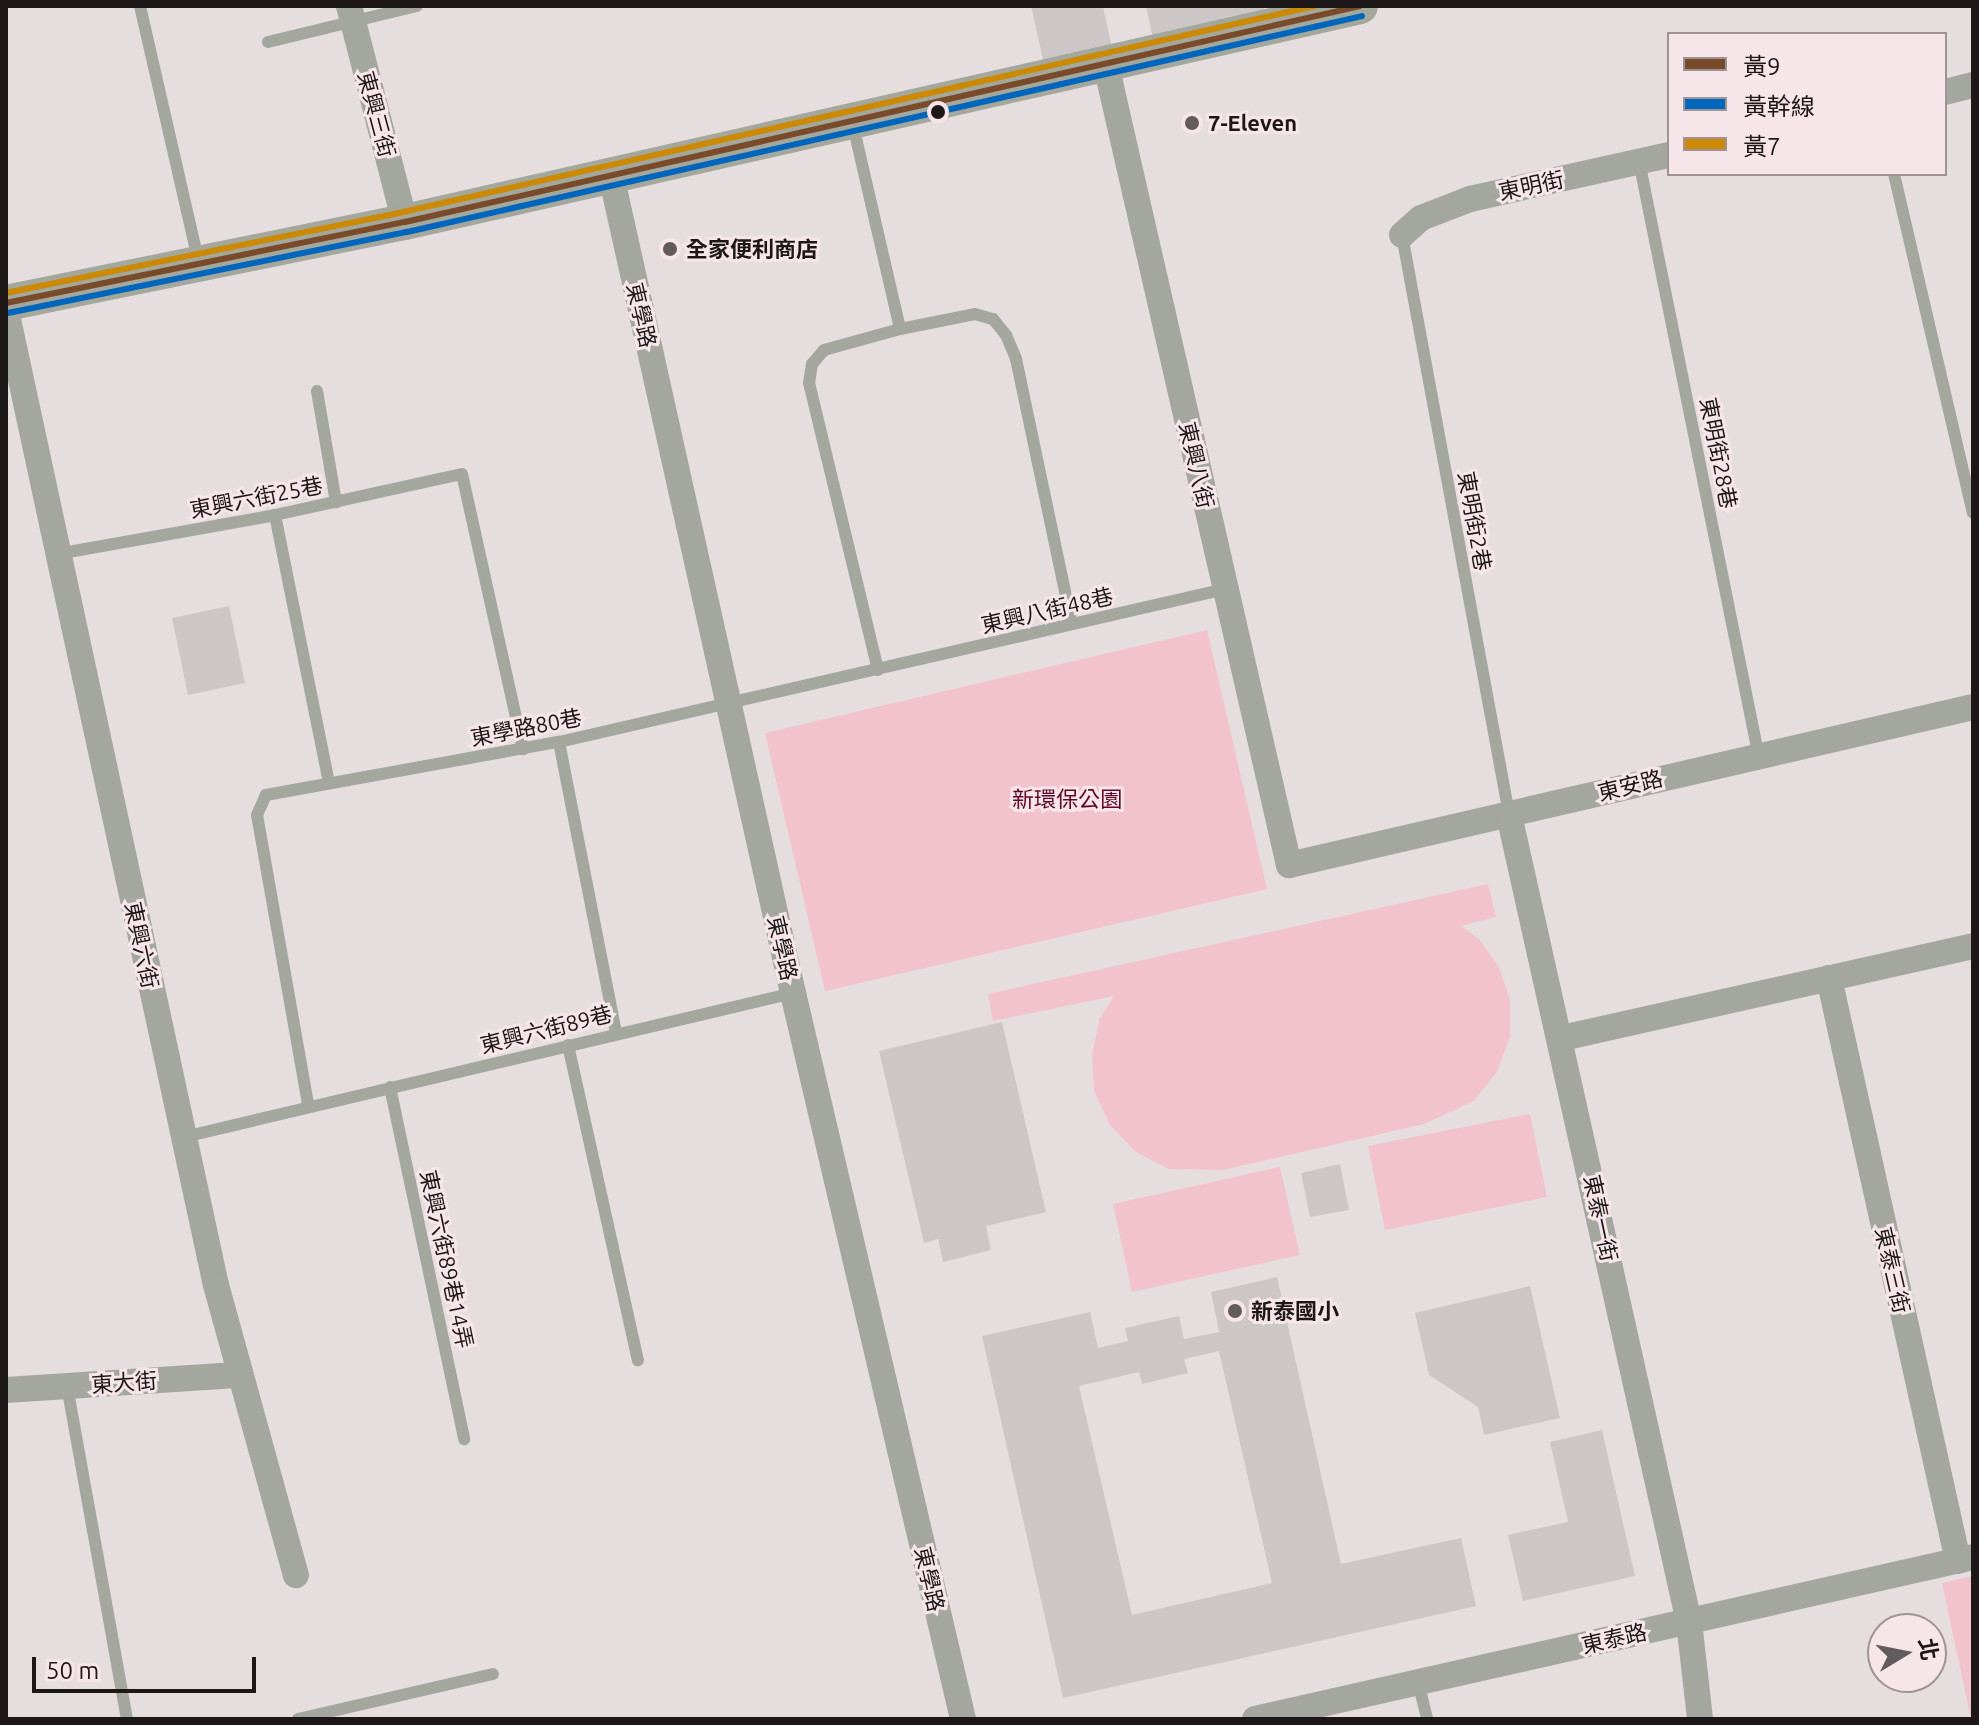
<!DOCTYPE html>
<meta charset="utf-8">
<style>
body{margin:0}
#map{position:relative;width:1979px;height:1725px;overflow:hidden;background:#e6dddf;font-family:Ubuntu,"Noto Sans TC",sans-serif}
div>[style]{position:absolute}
.green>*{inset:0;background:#f2c3cc}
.building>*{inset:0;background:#cdc6c7}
.lane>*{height:12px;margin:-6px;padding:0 6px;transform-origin:6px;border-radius:6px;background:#a3a79e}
.street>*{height:26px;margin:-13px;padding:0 13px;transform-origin:13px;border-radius:13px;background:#a3a79e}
.secondary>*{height:36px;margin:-18px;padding:0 18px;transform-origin:18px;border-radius:18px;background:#a3a79c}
.bus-1>*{height:6px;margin:-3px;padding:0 3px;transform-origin:3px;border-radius:3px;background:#7a4b2a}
.bus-2>*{height:6px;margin:-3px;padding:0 3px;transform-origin:3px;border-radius:3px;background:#0065bd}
.bus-3>*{height:6px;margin:-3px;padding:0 3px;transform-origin:3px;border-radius:3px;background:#cb8905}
.dots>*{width:22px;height:22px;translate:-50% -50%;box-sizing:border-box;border:4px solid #f7e6e9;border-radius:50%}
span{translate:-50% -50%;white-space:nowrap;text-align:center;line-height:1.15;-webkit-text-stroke:6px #f7e6e9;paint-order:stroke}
.street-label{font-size:22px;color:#1d1718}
.poi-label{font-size:22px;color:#1d1718;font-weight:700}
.left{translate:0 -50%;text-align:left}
.park-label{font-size:22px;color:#600528}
.frame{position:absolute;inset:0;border:8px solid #1d1718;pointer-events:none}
.legend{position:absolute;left:1667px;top:32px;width:280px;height:144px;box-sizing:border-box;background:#f7e6e9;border:2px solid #a09395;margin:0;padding:10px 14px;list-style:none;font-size:24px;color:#1d1718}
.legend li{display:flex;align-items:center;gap:16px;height:40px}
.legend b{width:40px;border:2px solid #a09395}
.north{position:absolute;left:1867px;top:1613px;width:80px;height:80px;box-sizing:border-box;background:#f7e6e9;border:2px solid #a09395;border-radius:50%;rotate:80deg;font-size:22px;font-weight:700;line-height:32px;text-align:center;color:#1d1718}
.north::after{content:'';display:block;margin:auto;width:28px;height:36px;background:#635c5e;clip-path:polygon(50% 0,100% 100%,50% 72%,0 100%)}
.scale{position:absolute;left:32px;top:1657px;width:224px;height:36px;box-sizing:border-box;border:4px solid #1d1718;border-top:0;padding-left:10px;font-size:24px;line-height:28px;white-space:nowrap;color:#1d1718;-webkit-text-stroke:6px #f7e6e9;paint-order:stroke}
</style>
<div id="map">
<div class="green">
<i style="clip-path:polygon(1207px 630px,1267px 889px,825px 991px,765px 733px)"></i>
<i style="clip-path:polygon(1488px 884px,1496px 917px,1461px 926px,1479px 939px,1499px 967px,1510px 1000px,1510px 1037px,1497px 1072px,1474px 1101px,1424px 1124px,1223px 1170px,1169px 1169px,1136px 1152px,1110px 1125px,1094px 1091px,1092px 1055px,1100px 1018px,1114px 996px,993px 1021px,988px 994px)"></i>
<i style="clip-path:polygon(1530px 1114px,1547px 1197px,1385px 1230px,1368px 1146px)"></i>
<i style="clip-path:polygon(1280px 1167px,1300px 1255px,1132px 1292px,1113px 1204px)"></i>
<i style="clip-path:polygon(1973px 1576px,1973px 1719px,1971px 1719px,1942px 1583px)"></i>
</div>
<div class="building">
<i style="clip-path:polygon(1031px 6px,1103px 6px,1112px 48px,1044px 64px)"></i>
<i style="clip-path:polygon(1146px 6px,1263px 6px,1266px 18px,1154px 43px)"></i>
<i style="clip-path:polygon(229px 606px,245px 683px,188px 695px,172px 618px)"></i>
<i style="clip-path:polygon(1002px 1022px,1046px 1212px,986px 1226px,991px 1250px,943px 1262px,938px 1239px,924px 1243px,879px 1051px)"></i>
<i style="clip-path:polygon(1340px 1164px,1349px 1210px,1310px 1217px,1301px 1173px)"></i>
<i style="clip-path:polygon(evenodd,1277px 1277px,1341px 1564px,1461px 1538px,1476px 1606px,1063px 1698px,982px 1336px,1090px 1312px,1098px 1348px,1128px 1341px,1125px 1328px,1179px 1316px,1184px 1339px,1219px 1332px,1211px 1292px,1277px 1277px,1219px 1351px,1272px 1583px,1132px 1615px,1079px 1386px,1139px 1372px,1142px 1384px,1188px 1373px,1184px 1359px,1219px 1351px)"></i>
<i style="clip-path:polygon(1530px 1286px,1560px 1418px,1484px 1435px,1478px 1407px,1429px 1375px,1415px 1313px)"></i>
<i style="clip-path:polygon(1602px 1430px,1635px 1576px,1523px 1601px,1508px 1535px,1568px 1522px,1550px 1442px)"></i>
</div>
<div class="lane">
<i style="left:140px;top:6px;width:261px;rotate:77.1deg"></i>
<i style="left:268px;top:42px;width:153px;rotate:-13.6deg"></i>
<i style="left:853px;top:125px;width:209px;rotate:77deg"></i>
<i style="left:1639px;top:161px;width:604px;rotate:78.63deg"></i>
<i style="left:1894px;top:174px;width:348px;rotate:76.9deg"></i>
<i style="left:1402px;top:235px;width:589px;rotate:79.53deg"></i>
<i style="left:317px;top:391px;width:113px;rotate:80.3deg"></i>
<i style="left:275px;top:515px;width:272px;rotate:78.6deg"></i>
<i style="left:57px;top:554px;width:221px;rotate:-10.1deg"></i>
<i style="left:275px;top:515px;width:191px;rotate:-12.4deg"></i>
<i style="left:462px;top:474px;width:282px;rotate:77.5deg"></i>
<i style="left:878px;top:670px;width:295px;rotate:-103.5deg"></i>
<i style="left:809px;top:383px;width:19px;rotate:-81deg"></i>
<i style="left:812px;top:364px;width:18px;rotate:-49deg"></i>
<i style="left:824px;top:350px;width:79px;rotate:-15.4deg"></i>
<i style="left:900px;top:329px;width:76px;rotate:-11.3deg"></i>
<i style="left:975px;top:314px;width:19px;rotate:16deg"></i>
<i style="left:993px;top:319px;width:21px;rotate:51deg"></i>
<i style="left:1006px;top:335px;width:26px;rotate:67deg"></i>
<i style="left:1016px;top:359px;width:271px;rotate:78.1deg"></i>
<i style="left:559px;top:742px;width:297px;rotate:78.9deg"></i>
<i style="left:568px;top:1045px;width:323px;rotate:77.5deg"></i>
<i style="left:390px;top:1087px;width:360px;rotate:78.1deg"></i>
<i style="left:308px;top:1104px;width:293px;rotate:-100deg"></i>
<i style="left:257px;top:815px;width:22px;rotate:-66deg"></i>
<i style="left:266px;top:795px;width:298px;rotate:-10.3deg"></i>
<i style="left:559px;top:742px;width:683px;rotate:-12.94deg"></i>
<i style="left:184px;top:1137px;width:626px;rotate:-13.3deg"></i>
<i style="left:67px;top:1386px;width:338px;rotate:79.8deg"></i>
<i style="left:1418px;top:1682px;width:38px;rotate:76deg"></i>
<i style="left:298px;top:1719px;width:200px;rotate:-13deg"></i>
</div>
<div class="street">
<i style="left:349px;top:6px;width:223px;rotate:75.5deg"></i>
<i style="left:1106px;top:65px;width:821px;rotate:77.12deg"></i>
<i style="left:1289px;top:865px;width:702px;rotate:-13.01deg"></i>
<i style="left:1945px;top:92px;width:29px;rotate:-14deg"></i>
<i style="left:611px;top:175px;width:838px;rotate:77.46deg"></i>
<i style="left:793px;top:993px;width:746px;rotate:76.82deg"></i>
<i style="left:1402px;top:235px;width:25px;rotate:-42deg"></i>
<i style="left:1421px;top:218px;width:53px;rotate:-21.2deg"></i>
<i style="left:1470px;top:199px;width:204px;rotate:-12.5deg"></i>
<i style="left:6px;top:310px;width:997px;rotate:77.85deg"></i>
<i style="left:216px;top:1285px;width:301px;rotate:74.6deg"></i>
<i style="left:1509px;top:815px;width:827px;rotate:77.43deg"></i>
<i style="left:1689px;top:1622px;width:98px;rotate:83.5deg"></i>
<i style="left:1829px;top:978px;width:597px;rotate:77.52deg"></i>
<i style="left:1562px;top:1038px;width:421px;rotate:-12.6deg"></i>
<i style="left:6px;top:1390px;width:235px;rotate:-3.7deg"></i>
<i style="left:1255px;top:1719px;width:736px;rotate:-12.71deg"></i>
</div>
<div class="secondary">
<i style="left:6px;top:303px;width:407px;rotate:-11.5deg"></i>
<i style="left:405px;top:222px;width:979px;rotate:-12.74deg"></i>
</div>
<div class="bus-1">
<i style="left:6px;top:303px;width:407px;rotate:-11.5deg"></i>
<i style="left:405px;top:222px;width:979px;rotate:-12.74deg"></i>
</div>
<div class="bus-2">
<i style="left:8px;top:313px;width:407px;rotate:-11.5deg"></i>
<i style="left:407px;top:232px;width:979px;rotate:-12.74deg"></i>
</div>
<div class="bus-3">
<i style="left:6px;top:293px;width:405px;rotate:-11.5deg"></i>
<i style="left:403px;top:212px;width:935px;rotate:-12.73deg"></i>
</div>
<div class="dots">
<i style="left:938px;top:112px;background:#1d1718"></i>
<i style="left:1192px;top:123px;background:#635c5e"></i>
<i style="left:670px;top:249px;background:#635c5e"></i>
<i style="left:1235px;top:1311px;background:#635c5e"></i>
</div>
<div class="street-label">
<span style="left:377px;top:114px;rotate:75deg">東興三街</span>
<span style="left:1531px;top:185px;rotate:-12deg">東明街</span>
<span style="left:642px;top:315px;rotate:77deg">東學路</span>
<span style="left:1719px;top:453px;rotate:79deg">東明街28巷</span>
<span style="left:1197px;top:465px;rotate:77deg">東興八街</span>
<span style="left:256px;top:497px;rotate:-11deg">東興六街25巷</span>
<span style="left:1475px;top:521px;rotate:80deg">東明街2巷</span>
<span style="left:1047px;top:610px;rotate:-13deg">東興八街48巷</span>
<span style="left:526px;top:727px;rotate:-11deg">東學路80巷</span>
<span style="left:1630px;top:785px;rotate:-14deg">東安路</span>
<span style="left:142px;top:945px;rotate:78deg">東興六街</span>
<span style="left:783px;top:948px;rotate:77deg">東學路</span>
<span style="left:546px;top:1029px;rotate:-14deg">東興六街89巷</span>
<span style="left:1601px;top:1218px;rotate:78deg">東泰一街</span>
<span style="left:447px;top:1259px;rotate:78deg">東興六街89巷14弄</span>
<span style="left:1893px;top:1270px;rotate:77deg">東泰三街</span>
<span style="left:124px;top:1382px;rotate:-4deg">東大街</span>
<span style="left:930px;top:1579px;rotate:77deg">東學路</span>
<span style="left:1614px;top:1638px;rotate:-13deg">東泰路</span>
</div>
<div class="poi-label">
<span class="left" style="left:1208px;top:123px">7-Eleven</span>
<span class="left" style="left:686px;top:249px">全家便利商店</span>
<span class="left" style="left:1251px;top:1311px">新泰國小</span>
</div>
<div class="park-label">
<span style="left:1067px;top:799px">新環保公園</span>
</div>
<div class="frame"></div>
<ul class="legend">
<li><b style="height:10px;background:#7a4b2a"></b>黃9</li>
<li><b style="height:10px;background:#0065bd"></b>黃幹線</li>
<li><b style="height:10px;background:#cb8905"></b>黃7</li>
</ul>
<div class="north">北</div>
<div class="scale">50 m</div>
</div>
